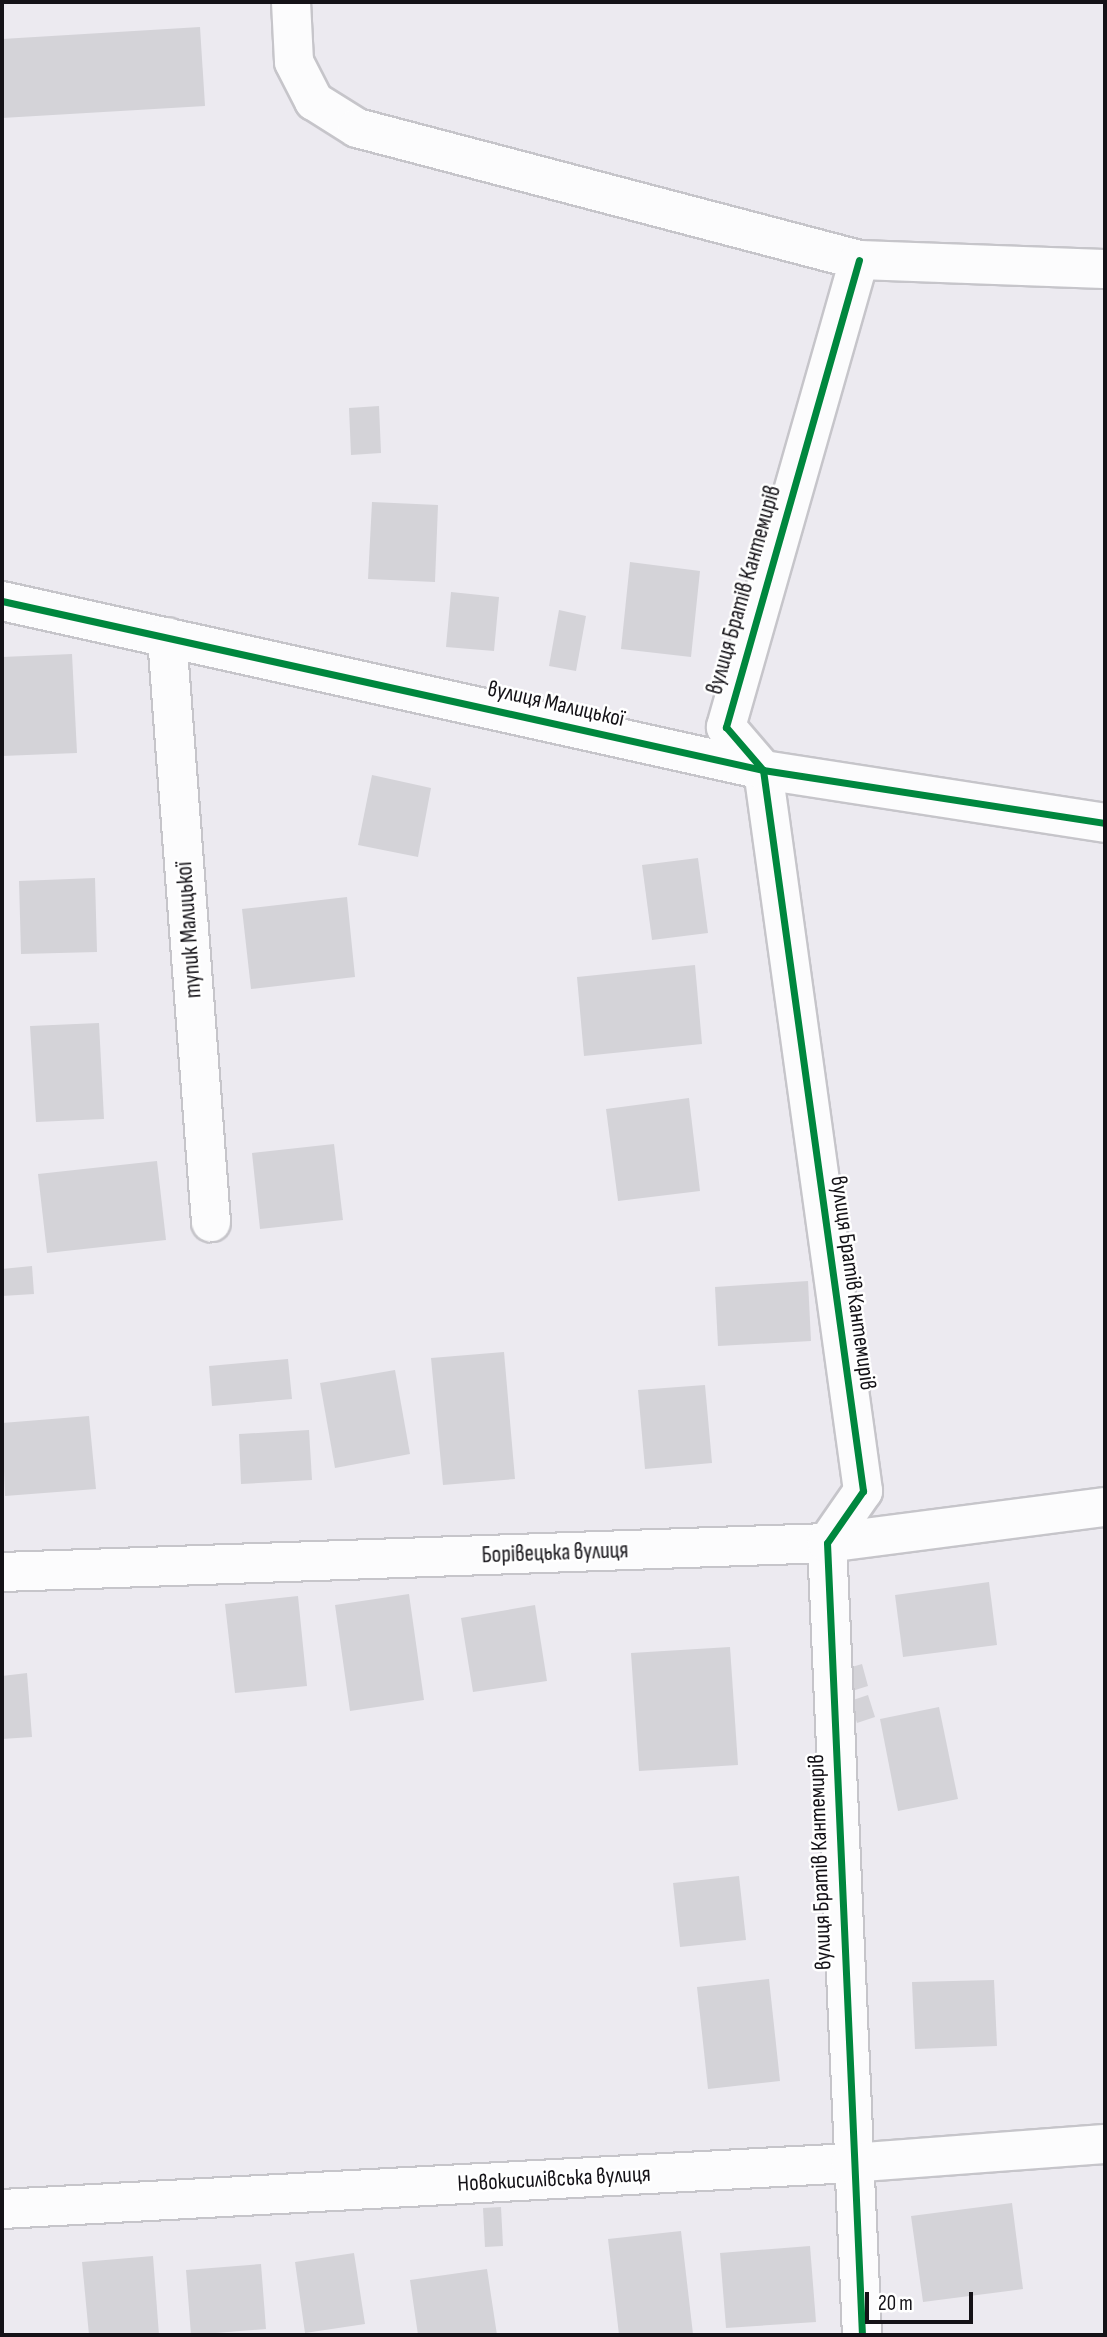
<!DOCTYPE html>
<meta charset="utf-8">
<style>
body{margin:0}
#map{position:relative;width:1107px;height:2337px;overflow:hidden;background:#eceaf0;font-family:"Sofia Sans Condensed",sans-serif}
div>[style]{position:absolute}
.building>*{inset:0;background:#d4d3d8}
.roads{filter:drop-shadow(2px 0 #c6c5ca) drop-shadow(-2px 0 #c6c5ca) drop-shadow(0 2px #c6c5ca) drop-shadow(0 -2px #c6c5ca)}
.minor>*{height:38px;margin:-19px;padding:0 19px;transform-origin:19px;border-radius:19px;background:#fcfcfd}
.cycleway>*{height:7px;margin:-3.5px;padding:0 3.5px;transform-origin:3.5px;border-radius:3.5px;background:#00873e}
span{translate:-50% -50%;white-space:nowrap;text-align:center;line-height:1.15;-webkit-text-stroke:5px #fff;paint-order:stroke}
.street-label{font-size:23px;color:#141217}
.frame{position:absolute;inset:0;border:4px solid #141217;pointer-events:none}
.scale{position:absolute;left:865px;top:2292px;width:108px;height:32px;box-sizing:border-box;border:4px solid #141217;border-top:0;padding-left:9px;font-size:21px;line-height:24px;white-space:nowrap;color:#141217;-webkit-text-stroke:5px #fff;paint-order:stroke}
</style>
<div id="map">
<div class="building">
<i style="clip-path:polygon(200px 27px,205px 106px,2px 118px,2px 39px)"></i>
<i style="clip-path:polygon(379px 406px,381px 453px,351px 455px,349px 408px)"></i>
<i style="clip-path:polygon(372px 502px,438px 505px,435px 582px,368px 579px)"></i>
<i style="clip-path:polygon(630px 562px,700px 571px,691px 657px,621px 649px)"></i>
<i style="clip-path:polygon(451px 592px,499px 597px,494px 651px,446px 647px)"></i>
<i style="clip-path:polygon(559px 610px,586px 616px,576px 671px,549px 666px)"></i>
<i style="clip-path:polygon(72px 654px,77px 753px,2px 756px,2px 657px)"></i>
<i style="clip-path:polygon(372px 775px,431px 788px,418px 857px,358px 845px)"></i>
<i style="clip-path:polygon(698px 858px,708px 933px,652px 940px,642px 865px)"></i>
<i style="clip-path:polygon(95px 878px,97px 952px,21px 954px,19px 881px)"></i>
<i style="clip-path:polygon(347px 897px,355px 977px,251px 989px,242px 909px)"></i>
<i style="clip-path:polygon(695px 965px,702px 1044px,584px 1056px,577px 977px)"></i>
<i style="clip-path:polygon(99px 1023px,104px 1119px,36px 1122px,30px 1026px)"></i>
<i style="clip-path:polygon(689px 1098px,700px 1191px,618px 1201px,606px 1109px)"></i>
<i style="clip-path:polygon(334px 1144px,343px 1220px,260px 1229px,252px 1153px)"></i>
<i style="clip-path:polygon(157px 1161px,166px 1240px,47px 1253px,38px 1174px)"></i>
<i style="clip-path:polygon(32px 1266px,34px 1294px,2px 1296px,2px 1269px)"></i>
<i style="clip-path:polygon(808px 1281px,811px 1341px,718px 1346px,715px 1287px)"></i>
<i style="clip-path:polygon(504px 1352px,515px 1479px,443px 1485px,431px 1358px)"></i>
<i style="clip-path:polygon(288px 1359px,292px 1399px,212px 1406px,209px 1366px)"></i>
<i style="clip-path:polygon(395px 1370px,410px 1454px,335px 1468px,320px 1383px)"></i>
<i style="clip-path:polygon(705px 1385px,712px 1463px,645px 1469px,638px 1390px)"></i>
<i style="clip-path:polygon(89px 1416px,96px 1489px,5px 1496px,2px 1423px)"></i>
<i style="clip-path:polygon(309px 1430px,312px 1480px,241px 1484px,239px 1434px)"></i>
<i style="clip-path:polygon(989px 1582px,997px 1645px,903px 1657px,895px 1595px)"></i>
<i style="clip-path:polygon(409px 1594px,424px 1700px,350px 1711px,335px 1605px)"></i>
<i style="clip-path:polygon(298px 1596px,307px 1686px,235px 1693px,225px 1604px)"></i>
<i style="clip-path:polygon(535px 1605px,547px 1681px,473px 1692px,461px 1618px)"></i>
<i style="clip-path:polygon(730px 1647px,738px 1765px,639px 1771px,631px 1653px)"></i>
<i style="clip-path:polygon(862px 1664px,868px 1686px,852px 1691px,845px 1669px)"></i>
<i style="clip-path:polygon(27px 1673px,32px 1737px,2px 1739px,2px 1676px)"></i>
<i style="clip-path:polygon(868px 1695px,875px 1717px,857px 1723px,850px 1701px)"></i>
<i style="clip-path:polygon(939px 1707px,958px 1799px,898px 1811px,880px 1719px)"></i>
<i style="clip-path:polygon(739px 1876px,746px 1940px,680px 1947px,673px 1883px)"></i>
<i style="clip-path:polygon(769px 1979px,780px 2081px,708px 2089px,697px 1987px)"></i>
<i style="clip-path:polygon(994px 1980px,997px 2046px,915px 2049px,912px 1982px)"></i>
<i style="clip-path:polygon(1012px 2203px,1023px 2289px,923px 2302px,911px 2216px)"></i>
<i style="clip-path:polygon(501px 2207px,503px 2246px,485px 2247px,483px 2208px)"></i>
<i style="clip-path:polygon(681px 2231px,693px 2334px,619px 2335px,608px 2239px)"></i>
<i style="clip-path:polygon(810px 2246px,816px 2322px,726px 2328px,720px 2253px)"></i>
<i style="clip-path:polygon(354px 2253px,365px 2324px,305px 2333px,295px 2262px)"></i>
<i style="clip-path:polygon(153px 2256px,159px 2335px,89px 2335px,82px 2262px)"></i>
<i style="clip-path:polygon(261px 2264px,266px 2329px,191px 2335px,186px 2270px)"></i>
<i style="clip-path:polygon(487px 2269px,497px 2335px,418px 2335px,410px 2280px)"></i>
</div>
<div class="roads">
<div class="minor">
<i style="left:291px;top:2px;width:60px;rotate:87.1deg"></i>
<i style="left:294px;top:62px;width:44px;rotate:62.9deg"></i>
<i style="left:314px;top:101px;width:51px;rotate:32.1deg"></i>
<i style="left:357px;top:128px;width:519px;rotate:14.73deg"></i>
<i style="left:859px;top:260px;width:246px;rotate:2.1deg"></i>
<i style="left:859px;top:260px;width:486px;rotate:105.9deg"></i>
<i style="left:726px;top:727px;width:57px;rotate:49.3deg"></i>
<i style="left:763px;top:770px;width:728px;rotate:82.1deg"></i>
<i style="left:863px;top:1491px;width:63px;rotate:124.7deg"></i>
<i style="left:827px;top:1543px;width:793px;rotate:87.47deg"></i>
<i style="left:2px;top:601px;width:780px;rotate:12.52deg"></i>
<i style="left:763px;top:770px;width:346px;rotate:8.8deg"></i>
<i style="left:167px;top:637px;width:587px;rotate:85.7deg"></i>
<i style="left:2px;top:1572px;width:826px;rotate:-2.01deg"></i>
<i style="left:827px;top:1543px;width:280px;rotate:-7.4deg"></i>
<i style="left:2px;top:2209px;width:850px;rotate:-3.1deg"></i>
<i style="left:851px;top:2163px;width:255px;rotate:-4.3deg"></i>
</div>
</div>
<div class="cycleway">
<i style="left:859px;top:260px;width:486px;rotate:105.9deg"></i>
<i style="left:726px;top:727px;width:57px;rotate:49.3deg"></i>
<i style="left:763px;top:770px;width:728px;rotate:82.1deg"></i>
<i style="left:863px;top:1491px;width:63px;rotate:124.7deg"></i>
<i style="left:827px;top:1543px;width:793px;rotate:87.47deg"></i>
<i style="left:2px;top:601px;width:780px;rotate:12.52deg"></i>
<i style="left:763px;top:770px;width:346px;rotate:8.8deg"></i>
</div>
<div class="street-label">
<span style="left:744px;top:590px;rotate:-74deg">вулиця Братів Кантемирів</span>
<span style="left:556px;top:704px;rotate:13deg">вулиця Малицької</span>
<span style="left:189px;top:930px;rotate:-94deg">тупик Малицької</span>
<span style="left:853px;top:1283px;rotate:82deg">вулиця Братів Кантемирів</span>
<span style="left:555px;top:1553px;rotate:-2deg">Борівецька вулиця</span>
<span style="left:820px;top:1862px;rotate:-92deg">вулиця Братів Кантемирів</span>
<span style="left:554px;top:2179px;rotate:-3deg">Новокисилівська вулиця</span>
</div>
<div class="frame"></div>
<div class="scale">20 m</div>
</div>
